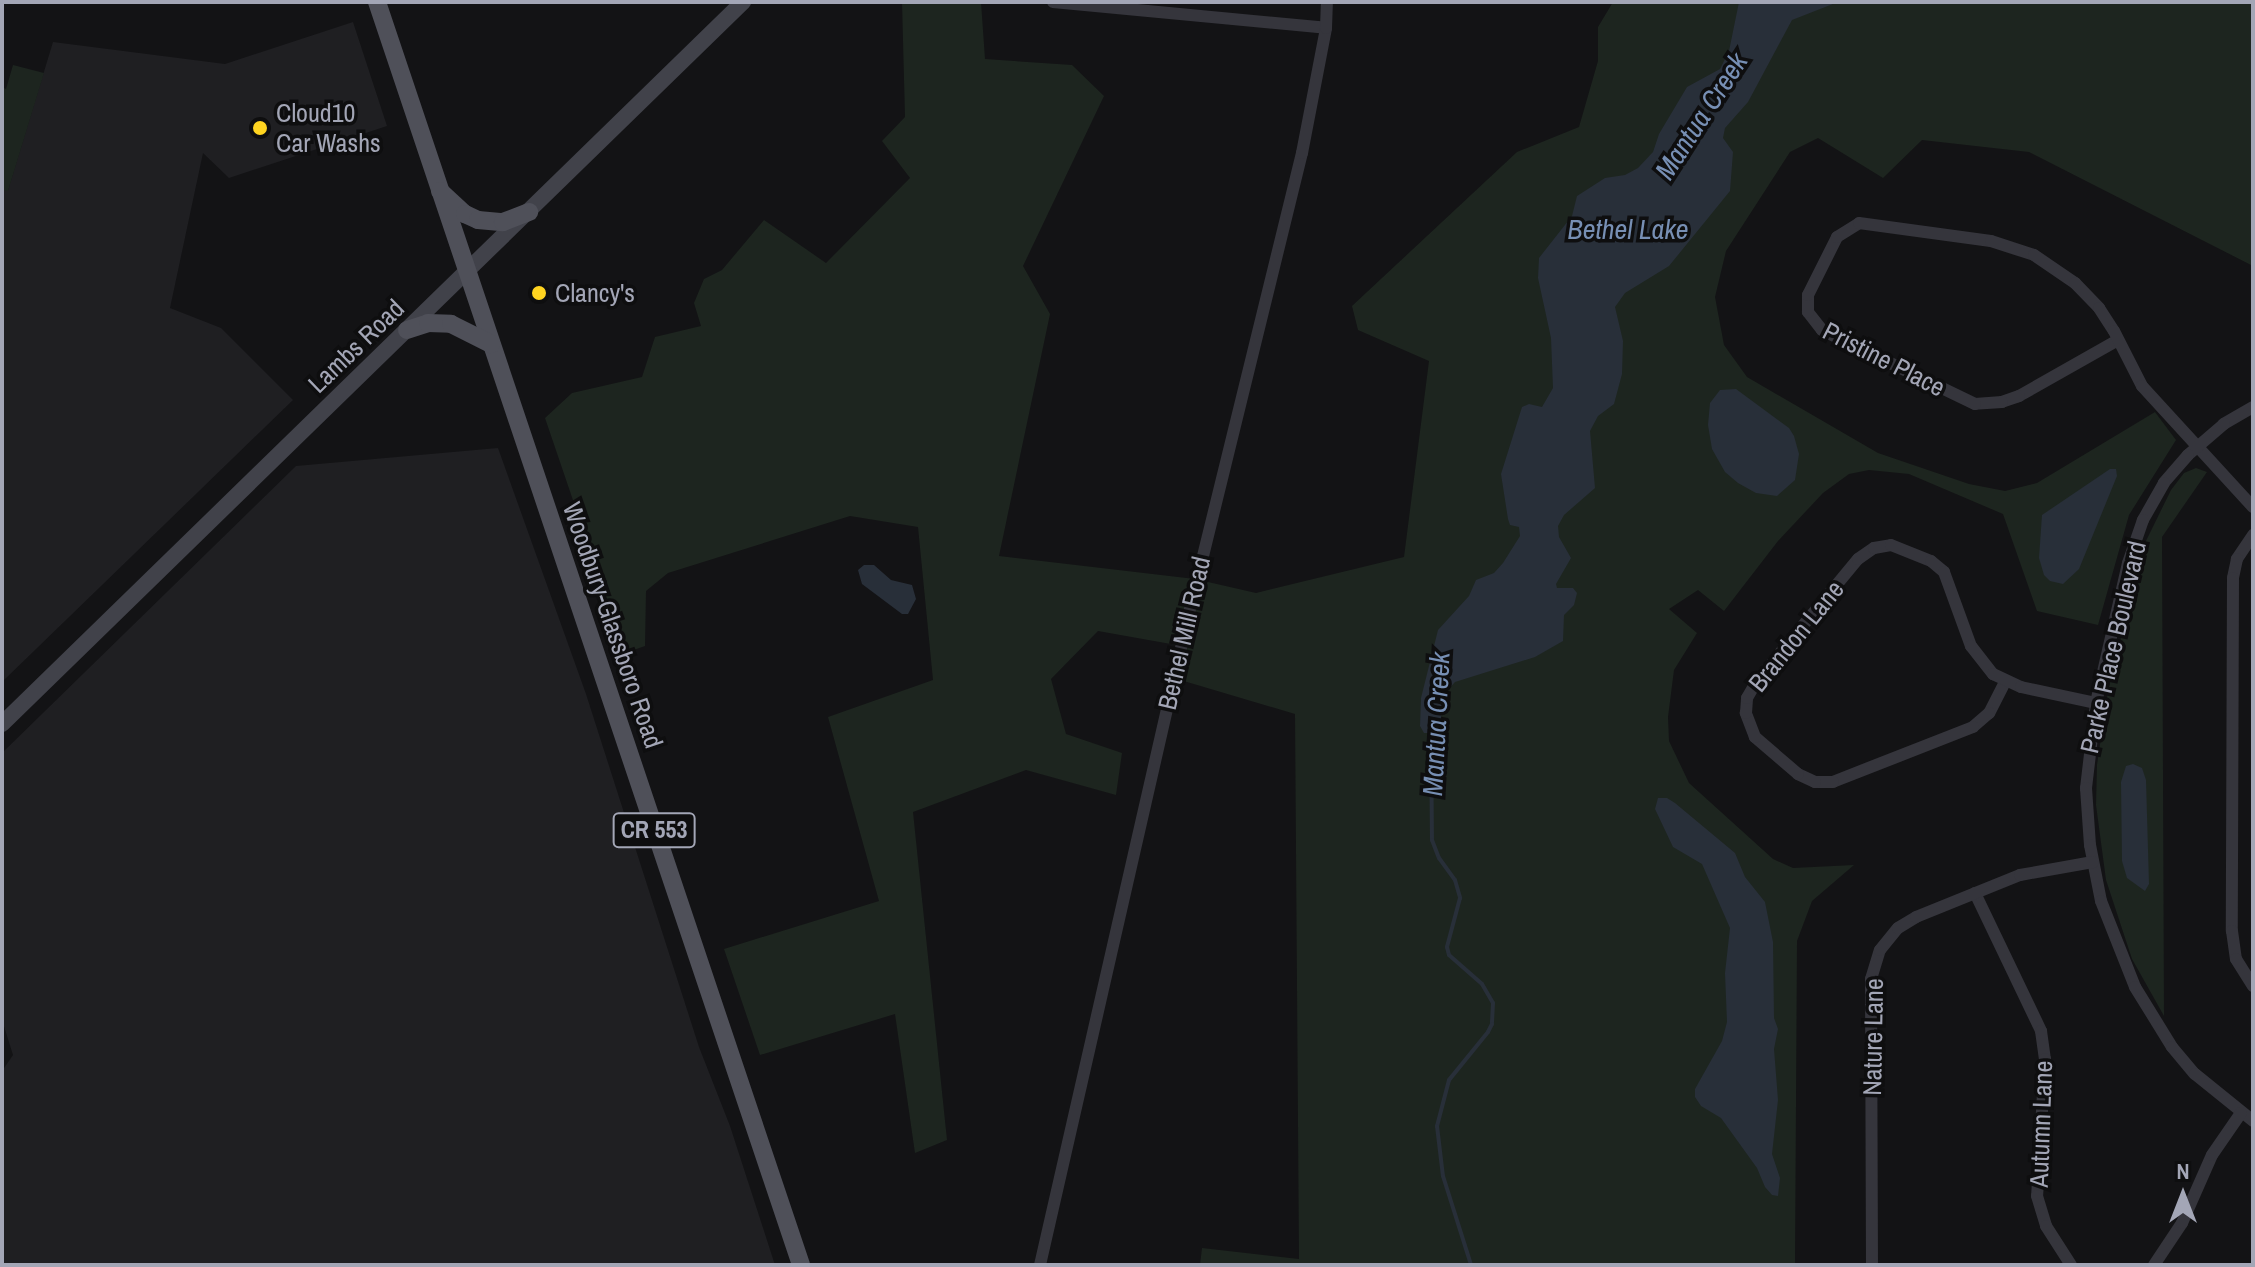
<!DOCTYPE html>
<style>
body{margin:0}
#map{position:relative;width:2255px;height:1267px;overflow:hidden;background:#131315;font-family:"Archivo Narrow",sans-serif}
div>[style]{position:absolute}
.built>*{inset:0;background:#1f1f22}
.green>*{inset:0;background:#1d251f}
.water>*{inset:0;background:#282f39}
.stream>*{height:4px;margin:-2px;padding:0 2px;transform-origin:2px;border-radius:2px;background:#282f39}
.street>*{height:12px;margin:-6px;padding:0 6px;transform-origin:6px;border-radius:6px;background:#35353c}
.secondary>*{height:16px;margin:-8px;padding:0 8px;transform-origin:8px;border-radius:8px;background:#41424a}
.primary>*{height:18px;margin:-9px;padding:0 9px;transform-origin:9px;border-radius:9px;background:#4f5059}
.dots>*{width:22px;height:22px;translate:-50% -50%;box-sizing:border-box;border:4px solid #0e0e0f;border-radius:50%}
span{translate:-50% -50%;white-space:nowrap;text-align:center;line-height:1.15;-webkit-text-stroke:7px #0e0e0f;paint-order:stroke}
.shield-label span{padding:2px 6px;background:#0e0e0f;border:2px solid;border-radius:6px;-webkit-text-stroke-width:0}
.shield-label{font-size:24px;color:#a3a6b6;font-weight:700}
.poi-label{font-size:26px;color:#a3a6b6}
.left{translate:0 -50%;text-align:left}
.street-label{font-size:26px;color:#a3a6b6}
.water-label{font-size:28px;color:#778fb4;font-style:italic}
.frame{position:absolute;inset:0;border:4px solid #a3a6b6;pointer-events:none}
.north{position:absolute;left:2143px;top:1155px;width:80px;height:80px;-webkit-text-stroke:6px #0e0e0f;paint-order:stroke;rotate:0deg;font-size:22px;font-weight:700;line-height:32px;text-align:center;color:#a3a6b6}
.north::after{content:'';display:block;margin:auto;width:28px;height:36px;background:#a3a6b6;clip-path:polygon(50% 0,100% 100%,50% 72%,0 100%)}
</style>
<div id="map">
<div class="built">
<i style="clip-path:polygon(353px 22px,387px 126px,229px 178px,203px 153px,170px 308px,221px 328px,293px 400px,2px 682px,2px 190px,8px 190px,53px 42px,225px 64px)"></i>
<i style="clip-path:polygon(498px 448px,586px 694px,699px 1047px,730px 1126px,775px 1265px,2px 1265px,2px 1071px,13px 1055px,2px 1020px,2px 753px,296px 466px)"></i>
</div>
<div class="green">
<i style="clip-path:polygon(902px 2px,981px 2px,985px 59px,1072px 65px,1104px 96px,1023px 266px,1050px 314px,999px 556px,1195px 579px,1256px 593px,1404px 557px,1429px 361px,1358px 330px,1352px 306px,1517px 152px,1579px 127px,1598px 61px,1598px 27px,1613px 2px,2253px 2px,2253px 266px,2029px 152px,1922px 140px,1883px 178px,1818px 138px,1790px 152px,1726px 251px,1715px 297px,1724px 345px,1747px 377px,1878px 453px,1969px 484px,2005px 491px,2037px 483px,2155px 412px,2176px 440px,2129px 515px,2098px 625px,2037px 611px,2003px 514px,1909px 474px,1869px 470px,1849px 474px,1823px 493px,1778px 541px,1724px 611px,1698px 590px,1669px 609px,1697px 633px,1674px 670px,1668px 717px,1669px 741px,1689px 783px,1773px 859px,1793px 868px,1854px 865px,1812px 901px,1797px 941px,1795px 1265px,1200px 1265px,1202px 1248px,1299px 1259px,1295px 714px,1177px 679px,1182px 646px,1098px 631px,1051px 679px,1066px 734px,1122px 753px,1116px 795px,1026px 770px,913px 812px,947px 1140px,915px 1153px,895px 1014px,760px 1055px,724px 949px,879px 901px,828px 717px,933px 680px,918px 527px,850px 516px,668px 573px,646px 591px,645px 646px,625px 653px,545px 418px,572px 393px,642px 377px,655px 337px,701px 326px,694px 303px,704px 279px,722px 270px,764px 220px,826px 263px,910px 178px,882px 141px,905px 117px)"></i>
<i style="clip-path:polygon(13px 65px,44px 73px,8px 191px,2px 190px,2px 87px,6px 89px)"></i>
<i style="clip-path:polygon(2196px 468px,2207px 472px,2162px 537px,2164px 1016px,2132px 959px,2106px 880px,2096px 805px,2097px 765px,2108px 691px,2143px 547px,2171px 490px,2184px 473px)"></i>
</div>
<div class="water">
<i style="clip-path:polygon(1739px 2px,1838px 2px,1792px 20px,1748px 102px,1725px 128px,1723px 138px,1733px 152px,1730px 191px,1669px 266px,1625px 293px,1615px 307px,1623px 341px,1622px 374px,1614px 404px,1598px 416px,1590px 431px,1595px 488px,1564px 515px,1558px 526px,1559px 537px,1571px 558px,1556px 584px,1557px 588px,1573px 588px,1577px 593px,1574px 605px,1564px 615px,1563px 641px,1535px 657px,1455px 682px,1447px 691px,1439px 726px,1433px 733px,1424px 733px,1420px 726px,1421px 698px,1438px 630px,1469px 596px,1476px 580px,1494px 573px,1503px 563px,1520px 536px,1519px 527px,1510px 525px,1508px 519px,1501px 474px,1522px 407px,1529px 404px,1542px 407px,1553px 388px,1551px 338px,1538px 278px,1539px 258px,1572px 216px,1577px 196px,1605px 178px,1625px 175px,1638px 168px,1653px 152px,1659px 134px,1687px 87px,1720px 69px,1729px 51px)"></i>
<i style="clip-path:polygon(1736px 389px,1789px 428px,1794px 436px,1799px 454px,1795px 480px,1777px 496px,1756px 493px,1738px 483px,1725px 472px,1712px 449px,1708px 425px,1710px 403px,1720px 390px)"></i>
<i style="clip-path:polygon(2110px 469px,2116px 469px,2117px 476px,2079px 569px,2063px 584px,2050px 581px,2044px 575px,2039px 558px,2042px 515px)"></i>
<i style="clip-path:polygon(864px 565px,874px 565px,891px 580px,912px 585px,916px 599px,908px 614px,902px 614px,862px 584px,858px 570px)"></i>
<i style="clip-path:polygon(2133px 764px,2142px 768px,2146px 780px,2149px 884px,2145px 891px,2127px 878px,2122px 861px,2121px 782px,2126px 766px)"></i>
<i style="clip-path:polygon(1658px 798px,1667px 798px,1675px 803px,1735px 853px,1745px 877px,1765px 902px,1773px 942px,1774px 1018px,1778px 1029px,1774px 1049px,1778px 1100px,1772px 1154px,1780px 1178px,1778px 1196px,1772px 1195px,1765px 1187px,1757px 1168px,1721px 1118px,1701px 1106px,1695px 1097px,1695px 1089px,1722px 1041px,1727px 1022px,1725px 973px,1730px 928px,1702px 864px,1673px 847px,1655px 809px)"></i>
</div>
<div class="stream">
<i style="left:1431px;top:729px;width:111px;rotate:89.5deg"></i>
<i style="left:1432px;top:840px;width:19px;rotate:69deg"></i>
<i style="left:1439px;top:858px;width:27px;rotate:54deg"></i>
<i style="left:1455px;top:880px;width:19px;rotate:74deg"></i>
<i style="left:1460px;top:898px;width:51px;rotate:104.9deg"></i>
<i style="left:1447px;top:947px;width:8px;rotate:76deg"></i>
<i style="left:1449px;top:955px;width:44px;rotate:41.3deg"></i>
<i style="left:1482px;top:984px;width:22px;rotate:60deg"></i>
<i style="left:1493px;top:1003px;width:21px;rotate:93deg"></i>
<i style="left:1492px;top:1024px;width:9px;rotate:117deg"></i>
<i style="left:1488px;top:1032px;width:62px;rotate:129.1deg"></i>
<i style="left:1449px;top:1080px;width:48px;rotate:104.6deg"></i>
<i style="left:1437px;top:1126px;width:50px;rotate:83.2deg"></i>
<i style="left:1443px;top:1176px;width:93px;rotate:72.5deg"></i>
</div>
<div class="street">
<i style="left:1053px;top:2px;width:274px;rotate:5.4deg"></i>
<i style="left:2118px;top:340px;width:114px;rotate:150.5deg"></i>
<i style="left:2019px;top:396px;width:18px;rotate:161deg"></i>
<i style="left:2002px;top:402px;width:27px;rotate:176deg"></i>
<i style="left:1975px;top:404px;width:170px;rotate:-154.2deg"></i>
<i style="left:1822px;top:330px;width:23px;rotate:-128deg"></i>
<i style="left:1808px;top:312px;width:17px;rotate:-90deg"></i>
<i style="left:1808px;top:295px;width:65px;rotate:-63.4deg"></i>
<i style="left:1837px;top:237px;width:26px;rotate:-32deg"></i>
<i style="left:1859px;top:223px;width:133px;rotate:7.8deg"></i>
<i style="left:1991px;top:241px;width:45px;rotate:18deg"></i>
<i style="left:2034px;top:255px;width:50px;rotate:34.3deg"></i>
<i style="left:2075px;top:283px;width:35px;rotate:46deg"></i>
<i style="left:2099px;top:308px;width:27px;rotate:57deg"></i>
<i style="left:2114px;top:331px;width:62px;rotate:63deg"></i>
<i style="left:2142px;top:386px;width:164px;rotate:47.5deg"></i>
<i style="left:2253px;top:407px;width:34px;rotate:150deg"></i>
<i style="left:2224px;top:424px;width:48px;rotate:139.3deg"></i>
<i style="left:2188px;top:455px;width:37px;rotate:131deg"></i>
<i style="left:2164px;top:483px;width:43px;rotate:119.6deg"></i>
<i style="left:2143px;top:520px;width:46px;rotate:109.2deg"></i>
<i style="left:2128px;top:563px;width:144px;rotate:102.9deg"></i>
<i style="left:2096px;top:703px;width:86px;rotate:96.7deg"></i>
<i style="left:2086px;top:788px;width:57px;rotate:86deg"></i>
<i style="left:2090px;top:845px;width:57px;rotate:78.9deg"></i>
<i style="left:2101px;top:901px;width:92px;rotate:68.4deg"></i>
<i style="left:2135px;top:987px;width:70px;rotate:58.3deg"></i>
<i style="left:2172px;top:1047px;width:35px;rotate:50deg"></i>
<i style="left:2195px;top:1074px;width:75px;rotate:39deg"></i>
<i style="left:2253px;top:535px;width:29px;rotate:124deg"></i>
<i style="left:2237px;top:559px;width:19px;rotate:102deg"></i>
<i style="left:2233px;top:578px;width:353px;rotate:90.2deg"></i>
<i style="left:2232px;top:931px;width:28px;rotate:82deg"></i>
<i style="left:2236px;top:959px;width:32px;rotate:58deg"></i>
<i style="left:2005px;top:682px;width:35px;rotate:117deg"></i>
<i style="left:1989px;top:713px;width:21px;rotate:139deg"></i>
<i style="left:1973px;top:727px;width:150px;rotate:158.6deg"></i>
<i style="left:1833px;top:782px;width:18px;rotate:180deg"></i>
<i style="left:1815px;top:782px;width:19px;rotate:-155deg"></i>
<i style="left:1798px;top:774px;width:57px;rotate:-139.3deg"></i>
<i style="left:1755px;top:737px;width:26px;rotate:-111deg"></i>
<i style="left:1746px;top:713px;width:15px;rotate:-86deg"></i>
<i style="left:1747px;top:698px;width:20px;rotate:-60deg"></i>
<i style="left:1757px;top:681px;width:158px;rotate:-50.4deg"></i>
<i style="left:1858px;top:559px;width:19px;rotate:-35deg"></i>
<i style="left:1874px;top:548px;width:17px;rotate:-10deg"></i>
<i style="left:1891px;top:545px;width:43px;rotate:21.8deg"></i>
<i style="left:1931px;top:561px;width:17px;rotate:40deg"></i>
<i style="left:1944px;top:572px;width:79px;rotate:70deg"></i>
<i style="left:1971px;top:646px;width:36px;rotate:52deg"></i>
<i style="left:1993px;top:674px;width:31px;rotate:25deg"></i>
<i style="left:2021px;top:687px;width:77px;rotate:12deg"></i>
<i style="left:1975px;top:893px;width:153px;rotate:64.4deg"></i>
<i style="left:2041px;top:1031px;width:28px;rotate:82deg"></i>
<i style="left:2045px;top:1059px;width:137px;rotate:93.3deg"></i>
<i style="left:2037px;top:1196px;width:31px;rotate:73deg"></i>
<i style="left:2046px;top:1226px;width:46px;rotate:57.3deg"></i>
<i style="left:1040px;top:1265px;width:669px;rotate:-77.13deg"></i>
<i style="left:1189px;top:613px;width:474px;rotate:-76.2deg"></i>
<i style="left:1302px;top:153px;width:127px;rotate:-79.1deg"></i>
<i style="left:1326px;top:28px;width:26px;rotate:-88deg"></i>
<i style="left:1872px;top:1265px;width:286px;rotate:-90.2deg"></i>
<i style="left:1871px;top:979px;width:30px;rotate:-73deg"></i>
<i style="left:1880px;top:950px;width:28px;rotate:-51deg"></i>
<i style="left:1898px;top:928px;width:21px;rotate:-31deg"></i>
<i style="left:1916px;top:917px;width:112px;rotate:-22deg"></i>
<i style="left:2020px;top:875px;width:74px;rotate:-10.1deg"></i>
<i style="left:2154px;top:1265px;width:50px;rotate:-56.3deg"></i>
<i style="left:2182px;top:1223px;width:74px;rotate:-66.2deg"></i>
<i style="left:2212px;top:1155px;width:51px;rotate:-55.4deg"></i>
</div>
<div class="secondary">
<i style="left:2px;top:724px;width:1035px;rotate:-44.26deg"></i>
</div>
<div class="primary">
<i style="left:377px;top:2px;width:1332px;rotate:71.44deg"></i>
<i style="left:440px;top:191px;width:34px;rotate:43deg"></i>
<i style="left:465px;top:214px;width:14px;rotate:25deg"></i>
<i style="left:478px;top:220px;width:25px;rotate:5deg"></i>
<i style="left:503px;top:222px;width:28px;rotate:-21deg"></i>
<i style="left:407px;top:330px;width:22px;rotate:-18deg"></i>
<i style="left:428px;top:323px;width:23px;rotate:2deg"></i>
<i style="left:451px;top:324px;width:45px;rotate:26.6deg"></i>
</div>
<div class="dots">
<i style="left:260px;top:128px;background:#ffd420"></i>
<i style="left:539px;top:293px;background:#ffd420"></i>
</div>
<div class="shield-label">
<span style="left:654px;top:830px">CR 553</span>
</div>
<div class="poi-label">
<span class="left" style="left:276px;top:128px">Cloud10<br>Car Washs</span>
<span class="left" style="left:555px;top:293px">Clancy's</span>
</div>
<div class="street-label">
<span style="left:356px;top:346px;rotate:-44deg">Lambs Road</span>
<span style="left:1884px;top:359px;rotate:27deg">Pristine Place</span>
<span style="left:613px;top:625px;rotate:71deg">Woodbury-Glassboro Road</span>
<span style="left:1184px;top:633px;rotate:-77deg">Bethel Mill Road</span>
<span style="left:1796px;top:636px;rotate:-51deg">Brandon Lane</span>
<span style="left:2113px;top:647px;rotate:-77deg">Parke Place Boulevard</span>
<span style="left:1873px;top:1037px;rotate:-89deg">Nature Lane</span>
<span style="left:2041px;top:1124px;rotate:-88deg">Autumn Lane</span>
</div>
<div class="water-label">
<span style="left:1701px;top:116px;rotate:-57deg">Mantua Creek</span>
<span style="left:1628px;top:229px">Bethel Lake</span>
<span style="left:1436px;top:724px;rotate:-87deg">Mantua Creek</span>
</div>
<div class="frame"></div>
<div class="north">N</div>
</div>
